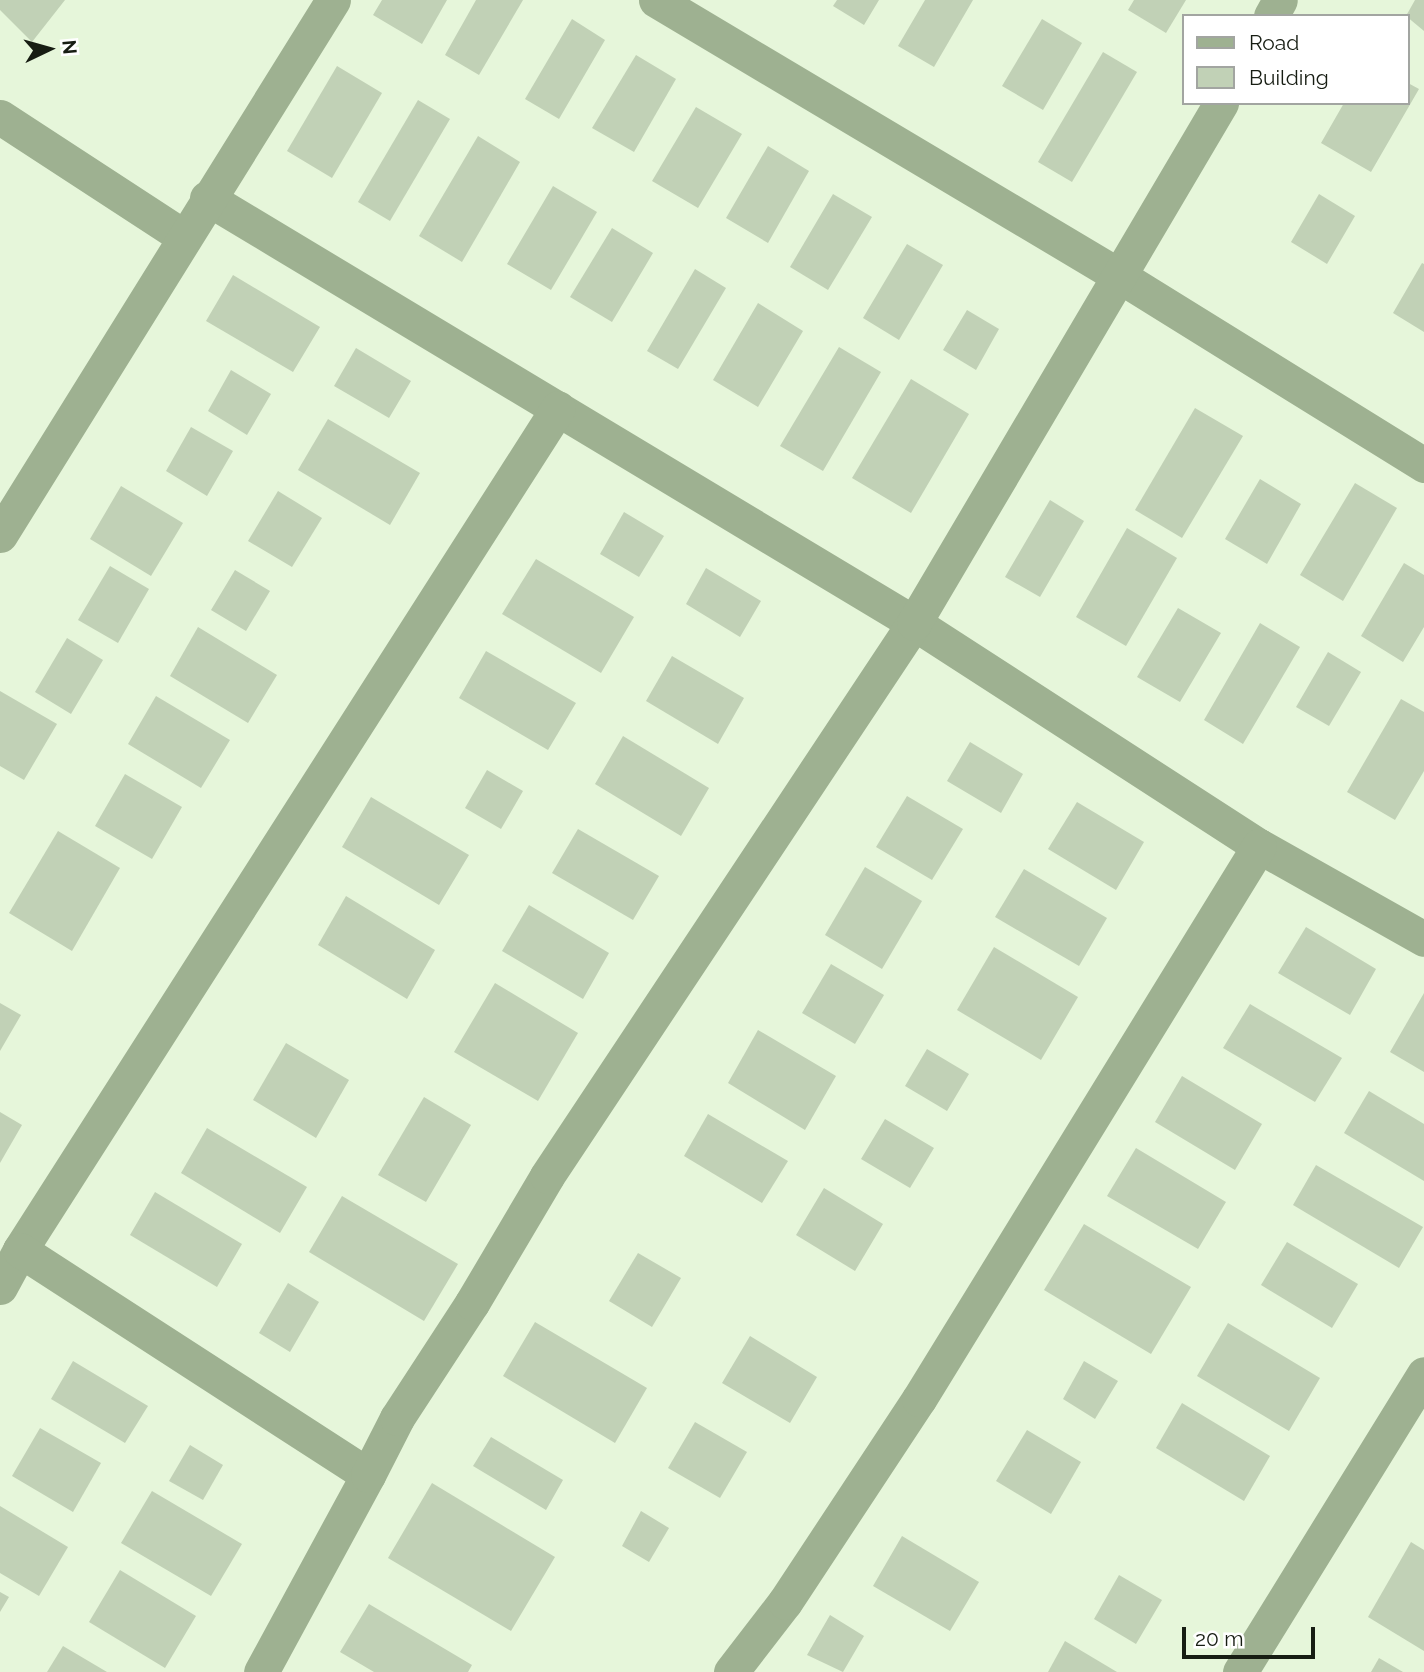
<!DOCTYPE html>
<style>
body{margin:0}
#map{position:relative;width:1424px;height:1672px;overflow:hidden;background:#e6f6da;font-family:Raleway,sans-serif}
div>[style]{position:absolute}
.building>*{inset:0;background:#c1d1b6}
.street>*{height:35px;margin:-17.5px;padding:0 17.5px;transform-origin:17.5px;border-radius:17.5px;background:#9eb191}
span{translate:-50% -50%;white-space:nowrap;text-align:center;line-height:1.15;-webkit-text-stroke:5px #fff;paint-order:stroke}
.legend{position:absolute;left:1182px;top:14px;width:228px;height:91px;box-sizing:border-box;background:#fff;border:2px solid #a2a5a1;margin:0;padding:9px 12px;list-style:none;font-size:21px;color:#171d13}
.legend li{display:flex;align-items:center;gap:14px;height:35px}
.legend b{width:35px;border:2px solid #a2a5a1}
.north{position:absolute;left:14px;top:14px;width:70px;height:70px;-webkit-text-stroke:5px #fff;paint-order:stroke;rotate:85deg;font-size:19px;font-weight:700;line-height:28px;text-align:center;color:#171d13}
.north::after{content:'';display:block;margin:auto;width:24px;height:32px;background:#171d13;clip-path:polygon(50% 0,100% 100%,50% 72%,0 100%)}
.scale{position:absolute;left:1182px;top:1627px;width:133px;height:32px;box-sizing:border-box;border:4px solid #171d13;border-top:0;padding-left:9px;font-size:21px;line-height:24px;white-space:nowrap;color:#171d13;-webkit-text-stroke:5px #fff;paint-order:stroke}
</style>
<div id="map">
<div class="building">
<i style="clip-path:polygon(0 0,65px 0,32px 42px,0 10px)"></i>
<i style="clip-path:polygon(382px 0,447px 0,422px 44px,373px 15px)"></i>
<i style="clip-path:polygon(476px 0,523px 0,479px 75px,445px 55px)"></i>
<i style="clip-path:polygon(837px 0,879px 0,864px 25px,833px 6px)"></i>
<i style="clip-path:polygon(925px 0,973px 0,934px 67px,898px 46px)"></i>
<i style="clip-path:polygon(1134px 0,1186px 0,1166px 33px,1128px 10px)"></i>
<i style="clip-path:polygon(1415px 0,1424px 0,1424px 31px,1406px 16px)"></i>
<i style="clip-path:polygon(572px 19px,605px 40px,559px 119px,525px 99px)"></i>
<i style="clip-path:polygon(1042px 19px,1082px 43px,1043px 110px,1002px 86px)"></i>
<i style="clip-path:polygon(1103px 52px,1137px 72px,1072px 182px,1038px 162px)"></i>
<i style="clip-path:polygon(636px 55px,676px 79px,634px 152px,592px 128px)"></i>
<i style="clip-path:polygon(337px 66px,382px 93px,332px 178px,287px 151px)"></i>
<i style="clip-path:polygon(1408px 83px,1419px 89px,1371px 172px,1321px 143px,1344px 103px,1408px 103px)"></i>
<i style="clip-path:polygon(418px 100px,450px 119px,390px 221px,358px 202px)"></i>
<i style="clip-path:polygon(696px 107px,742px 134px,698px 208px,652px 181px)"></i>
<i style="clip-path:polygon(478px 136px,520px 162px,462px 262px,419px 236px)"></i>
<i style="clip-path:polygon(768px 146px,809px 171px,768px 243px,726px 218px)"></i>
<i style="clip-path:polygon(553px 186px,597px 212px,551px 290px,507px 264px)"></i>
<i style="clip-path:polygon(833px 194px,872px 217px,828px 290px,790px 267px)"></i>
<i style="clip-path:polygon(1319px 194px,1355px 216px,1327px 264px,1291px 242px)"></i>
<i style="clip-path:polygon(612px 228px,653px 253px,612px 322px,570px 297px)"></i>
<i style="clip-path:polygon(907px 244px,943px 265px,899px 340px,863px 318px)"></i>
<i style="clip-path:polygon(1422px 263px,1424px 264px,1424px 332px,1393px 313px)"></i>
<i style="clip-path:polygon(695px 269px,726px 288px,678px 369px,647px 351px)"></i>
<i style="clip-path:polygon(233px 275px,320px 327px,293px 372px,206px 321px)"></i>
<i style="clip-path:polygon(758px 303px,803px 331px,758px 407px,713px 380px)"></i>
<i style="clip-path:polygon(967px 310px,999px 329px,976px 370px,943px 350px)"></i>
<i style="clip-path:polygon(839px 347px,881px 372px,823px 471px,780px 446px)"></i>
<i style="clip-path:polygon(356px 348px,411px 381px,389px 418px,334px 386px)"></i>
<i style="clip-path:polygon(231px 370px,271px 394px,247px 435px,208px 411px)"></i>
<i style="clip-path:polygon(911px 379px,969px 414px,911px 513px,852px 478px)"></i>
<i style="clip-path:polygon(1195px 408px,1243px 436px,1182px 538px,1135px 510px)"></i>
<i style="clip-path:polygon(328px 419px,420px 473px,390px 525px,298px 470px)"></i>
<i style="clip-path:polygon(191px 427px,233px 451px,207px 496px,166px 471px)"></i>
<i style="clip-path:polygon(1260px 479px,1301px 504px,1267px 564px,1225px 539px)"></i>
<i style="clip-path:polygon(1355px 483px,1397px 508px,1343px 601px,1300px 575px)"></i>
<i style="clip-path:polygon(121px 486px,183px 523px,151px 576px,90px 539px)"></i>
<i style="clip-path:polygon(278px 491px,322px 518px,292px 567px,248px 541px)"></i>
<i style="clip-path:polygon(1050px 500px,1084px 521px,1040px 597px,1005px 577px)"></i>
<i style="clip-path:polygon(624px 512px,664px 536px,639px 577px,600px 554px)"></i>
<i style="clip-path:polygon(1127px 528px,1177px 558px,1126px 646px,1076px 617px)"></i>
<i style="clip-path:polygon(536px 559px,634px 617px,601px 673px,502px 614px)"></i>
<i style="clip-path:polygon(1404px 563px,1424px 575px,1424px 627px,1403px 662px,1361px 636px)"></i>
<i style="clip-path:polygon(110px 566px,149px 589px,118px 643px,78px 620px)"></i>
<i style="clip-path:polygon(706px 568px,761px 601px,740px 637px,686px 604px)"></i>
<i style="clip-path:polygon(235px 570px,270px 591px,246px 631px,211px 610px)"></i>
<i style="clip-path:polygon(1178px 608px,1221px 633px,1180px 702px,1137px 677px)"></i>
<i style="clip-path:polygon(1260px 623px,1300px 647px,1243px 744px,1204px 720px)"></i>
<i style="clip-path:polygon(198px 627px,277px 675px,248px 723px,170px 676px)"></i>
<i style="clip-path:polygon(67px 638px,103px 660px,71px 714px,35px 692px)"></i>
<i style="clip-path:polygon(486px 651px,576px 703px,548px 750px,459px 698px)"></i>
<i style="clip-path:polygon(1328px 652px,1361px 672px,1329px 726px,1296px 707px)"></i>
<i style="clip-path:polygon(672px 656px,744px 698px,718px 744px,646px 701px)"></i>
<i style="clip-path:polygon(0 691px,57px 724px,24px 780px,0 766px)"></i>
<i style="clip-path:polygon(156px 696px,230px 740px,201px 788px,128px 744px)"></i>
<i style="clip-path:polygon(1401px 699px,1424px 712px,1424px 771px,1395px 820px,1347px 792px)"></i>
<i style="clip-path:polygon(623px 736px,709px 788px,681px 836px,595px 784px)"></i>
<i style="clip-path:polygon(970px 742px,1023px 774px,1001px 813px,947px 781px)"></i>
<i style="clip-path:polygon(487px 770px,523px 791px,501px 829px,465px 808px)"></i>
<i style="clip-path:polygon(125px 774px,182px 807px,152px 859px,95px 826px)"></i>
<i style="clip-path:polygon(907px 796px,963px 829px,932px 880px,876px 847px)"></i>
<i style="clip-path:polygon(371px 797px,469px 855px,439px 905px,342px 847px)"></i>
<i style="clip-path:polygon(1077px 802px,1144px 842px,1116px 890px,1048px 849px)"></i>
<i style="clip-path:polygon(578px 829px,659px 876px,633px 920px,552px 873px)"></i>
<i style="clip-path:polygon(58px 831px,120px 868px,72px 951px,9px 913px)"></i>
<i style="clip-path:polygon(865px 867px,922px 901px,882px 969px,825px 935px)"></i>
<i style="clip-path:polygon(1024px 869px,1107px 918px,1079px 966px,995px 917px)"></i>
<i style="clip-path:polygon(346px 896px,435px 950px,407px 999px,318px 945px)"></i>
<i style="clip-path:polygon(529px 905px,609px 953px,583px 999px,502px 951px)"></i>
<i style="clip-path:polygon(1306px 927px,1376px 969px,1350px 1015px,1278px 973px)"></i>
<i style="clip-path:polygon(994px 947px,1078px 997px,1041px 1060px,957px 1010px)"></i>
<i style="clip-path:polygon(831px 964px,884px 995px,855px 1044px,802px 1013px)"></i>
<i style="clip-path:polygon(495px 983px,578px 1033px,538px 1101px,454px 1052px)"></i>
<i style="clip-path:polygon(1424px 993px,1424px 1072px,1390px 1052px)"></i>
<i style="clip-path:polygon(0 1003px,21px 1015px,0 1051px)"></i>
<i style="clip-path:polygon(1250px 1004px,1342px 1058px,1315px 1102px,1223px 1048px)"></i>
<i style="clip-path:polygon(758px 1030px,836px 1076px,805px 1130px,728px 1083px)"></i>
<i style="clip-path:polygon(286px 1043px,349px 1080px,316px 1138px,253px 1100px)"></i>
<i style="clip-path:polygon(927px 1049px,969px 1074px,947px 1111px,905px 1086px)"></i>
<i style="clip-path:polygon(1182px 1076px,1262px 1124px,1235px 1170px,1155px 1122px)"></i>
<i style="clip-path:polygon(1369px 1091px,1424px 1124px,1424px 1181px,1344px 1133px)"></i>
<i style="clip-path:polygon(424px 1097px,471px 1125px,426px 1202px,378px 1175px)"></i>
<i style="clip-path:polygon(0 1112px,22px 1125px,0 1163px)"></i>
<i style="clip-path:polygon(708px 1114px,788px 1161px,762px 1203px,684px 1156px)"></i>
<i style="clip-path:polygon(885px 1119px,934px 1148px,910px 1188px,861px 1159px)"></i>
<i style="clip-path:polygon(207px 1128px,307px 1187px,280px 1233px,181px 1173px)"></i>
<i style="clip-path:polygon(1136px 1148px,1226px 1202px,1198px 1249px,1107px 1196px)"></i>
<i style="clip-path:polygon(1316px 1165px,1423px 1227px,1399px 1268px,1293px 1205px)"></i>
<i style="clip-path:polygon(824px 1188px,883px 1224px,855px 1271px,796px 1235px)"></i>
<i style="clip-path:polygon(155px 1192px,242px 1244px,217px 1287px,130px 1235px)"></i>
<i style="clip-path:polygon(342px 1196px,458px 1264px,424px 1321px,309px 1252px)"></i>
<i style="clip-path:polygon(1084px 1224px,1191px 1287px,1151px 1354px,1044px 1290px)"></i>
<i style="clip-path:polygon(1287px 1242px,1358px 1284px,1332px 1328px,1261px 1285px)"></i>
<i style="clip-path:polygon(638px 1253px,681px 1278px,652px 1327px,609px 1301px)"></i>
<i style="clip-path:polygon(288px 1283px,319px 1302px,290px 1352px,259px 1333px)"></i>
<i style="clip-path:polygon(535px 1322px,647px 1388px,615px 1443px,503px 1376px)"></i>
<i style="clip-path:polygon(1228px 1323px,1320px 1378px,1289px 1431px,1197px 1376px)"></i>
<i style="clip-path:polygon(750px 1336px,817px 1377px,790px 1423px,722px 1383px)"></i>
<i style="clip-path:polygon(73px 1361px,148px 1406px,125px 1443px,51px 1399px)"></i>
<i style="clip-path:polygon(1084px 1361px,1118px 1381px,1095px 1419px,1063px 1399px)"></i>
<i style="clip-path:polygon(1182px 1403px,1270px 1456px,1244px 1501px,1156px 1448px)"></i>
<i style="clip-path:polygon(695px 1422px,747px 1452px,720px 1498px,668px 1468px)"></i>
<i style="clip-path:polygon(40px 1428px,101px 1463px,73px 1512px,12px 1476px)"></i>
<i style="clip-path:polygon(1027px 1430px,1081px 1462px,1051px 1514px,996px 1481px)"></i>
<i style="clip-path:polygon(491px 1437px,563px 1480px,546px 1510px,473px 1466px)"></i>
<i style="clip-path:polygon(190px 1445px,223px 1465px,203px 1500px,169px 1481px)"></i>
<i style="clip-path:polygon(432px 1483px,555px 1557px,511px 1631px,388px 1558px)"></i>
<i style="clip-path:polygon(152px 1491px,242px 1544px,211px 1596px,121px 1543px)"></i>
<i style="clip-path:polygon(0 1506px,68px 1547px,39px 1596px,0 1573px)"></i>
<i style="clip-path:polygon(641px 1511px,669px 1528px,649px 1562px,622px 1546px)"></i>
<i style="clip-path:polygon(902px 1536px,979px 1582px,950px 1631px,873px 1586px)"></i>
<i style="clip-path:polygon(1411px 1542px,1424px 1550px,1424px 1651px,1368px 1617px)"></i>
<i style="clip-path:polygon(120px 1570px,196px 1616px,165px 1668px,89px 1622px)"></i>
<i style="clip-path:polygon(1119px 1575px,1162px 1600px,1136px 1644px,1094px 1619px)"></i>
<i style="clip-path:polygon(0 1592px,9px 1597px,0 1612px)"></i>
<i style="clip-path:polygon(369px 1604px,472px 1665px,468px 1672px,374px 1672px,340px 1652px)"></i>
<i style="clip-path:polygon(830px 1615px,864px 1636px,843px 1672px,807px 1655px)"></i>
<i style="clip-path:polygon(1065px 1641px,1117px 1672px,1048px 1672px)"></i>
<i style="clip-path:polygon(63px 1646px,107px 1672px,47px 1672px)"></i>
<i style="clip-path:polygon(1379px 1658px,1403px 1672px,1371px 1672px)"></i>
</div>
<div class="street">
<i style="left:656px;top:0;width:541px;rotate:30.78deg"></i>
<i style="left:1121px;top:277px;width:357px;rotate:31.8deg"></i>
<i style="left:1271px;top:16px;width:18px;rotate:-61deg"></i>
<i style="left:0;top:117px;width:220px;rotate:33.1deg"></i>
<i style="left:207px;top:198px;width:825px;rotate:31.01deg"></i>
<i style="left:914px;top:623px;width:411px;rotate:32.9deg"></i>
<i style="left:1259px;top:846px;width:189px;rotate:29.4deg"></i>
<i style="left:0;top:535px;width:630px;rotate:-58.1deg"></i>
<i style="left:20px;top:1250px;width:999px;rotate:-57.42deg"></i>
<i style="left:0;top:1287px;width:42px;rotate:-61.6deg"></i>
<i style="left:20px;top:1250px;width:414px;rotate:32.9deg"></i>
<i style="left:368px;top:1475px;width:224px;rotate:118.5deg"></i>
<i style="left:368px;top:1475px;width:64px;rotate:-63deg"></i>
<i style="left:397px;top:1418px;width:137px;rotate:-56.9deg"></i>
<i style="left:472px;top:1303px;width:147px;rotate:-59.4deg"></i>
<i style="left:547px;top:1176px;width:664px;rotate:-56.43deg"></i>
<i style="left:914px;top:623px;width:604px;rotate:-59.44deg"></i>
<i style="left:731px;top:1672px;width:88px;rotate:-52.4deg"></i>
<i style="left:785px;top:1602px;width:243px;rotate:-56.6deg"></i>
<i style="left:919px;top:1399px;width:649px;rotate:-58.42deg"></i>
<i style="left:1240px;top:1672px;width:350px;rotate:-58.3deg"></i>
</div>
<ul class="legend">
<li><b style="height:9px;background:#9eb191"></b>Road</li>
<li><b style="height:19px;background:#c1d1b6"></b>Building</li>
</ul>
<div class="north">N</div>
<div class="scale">20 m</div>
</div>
